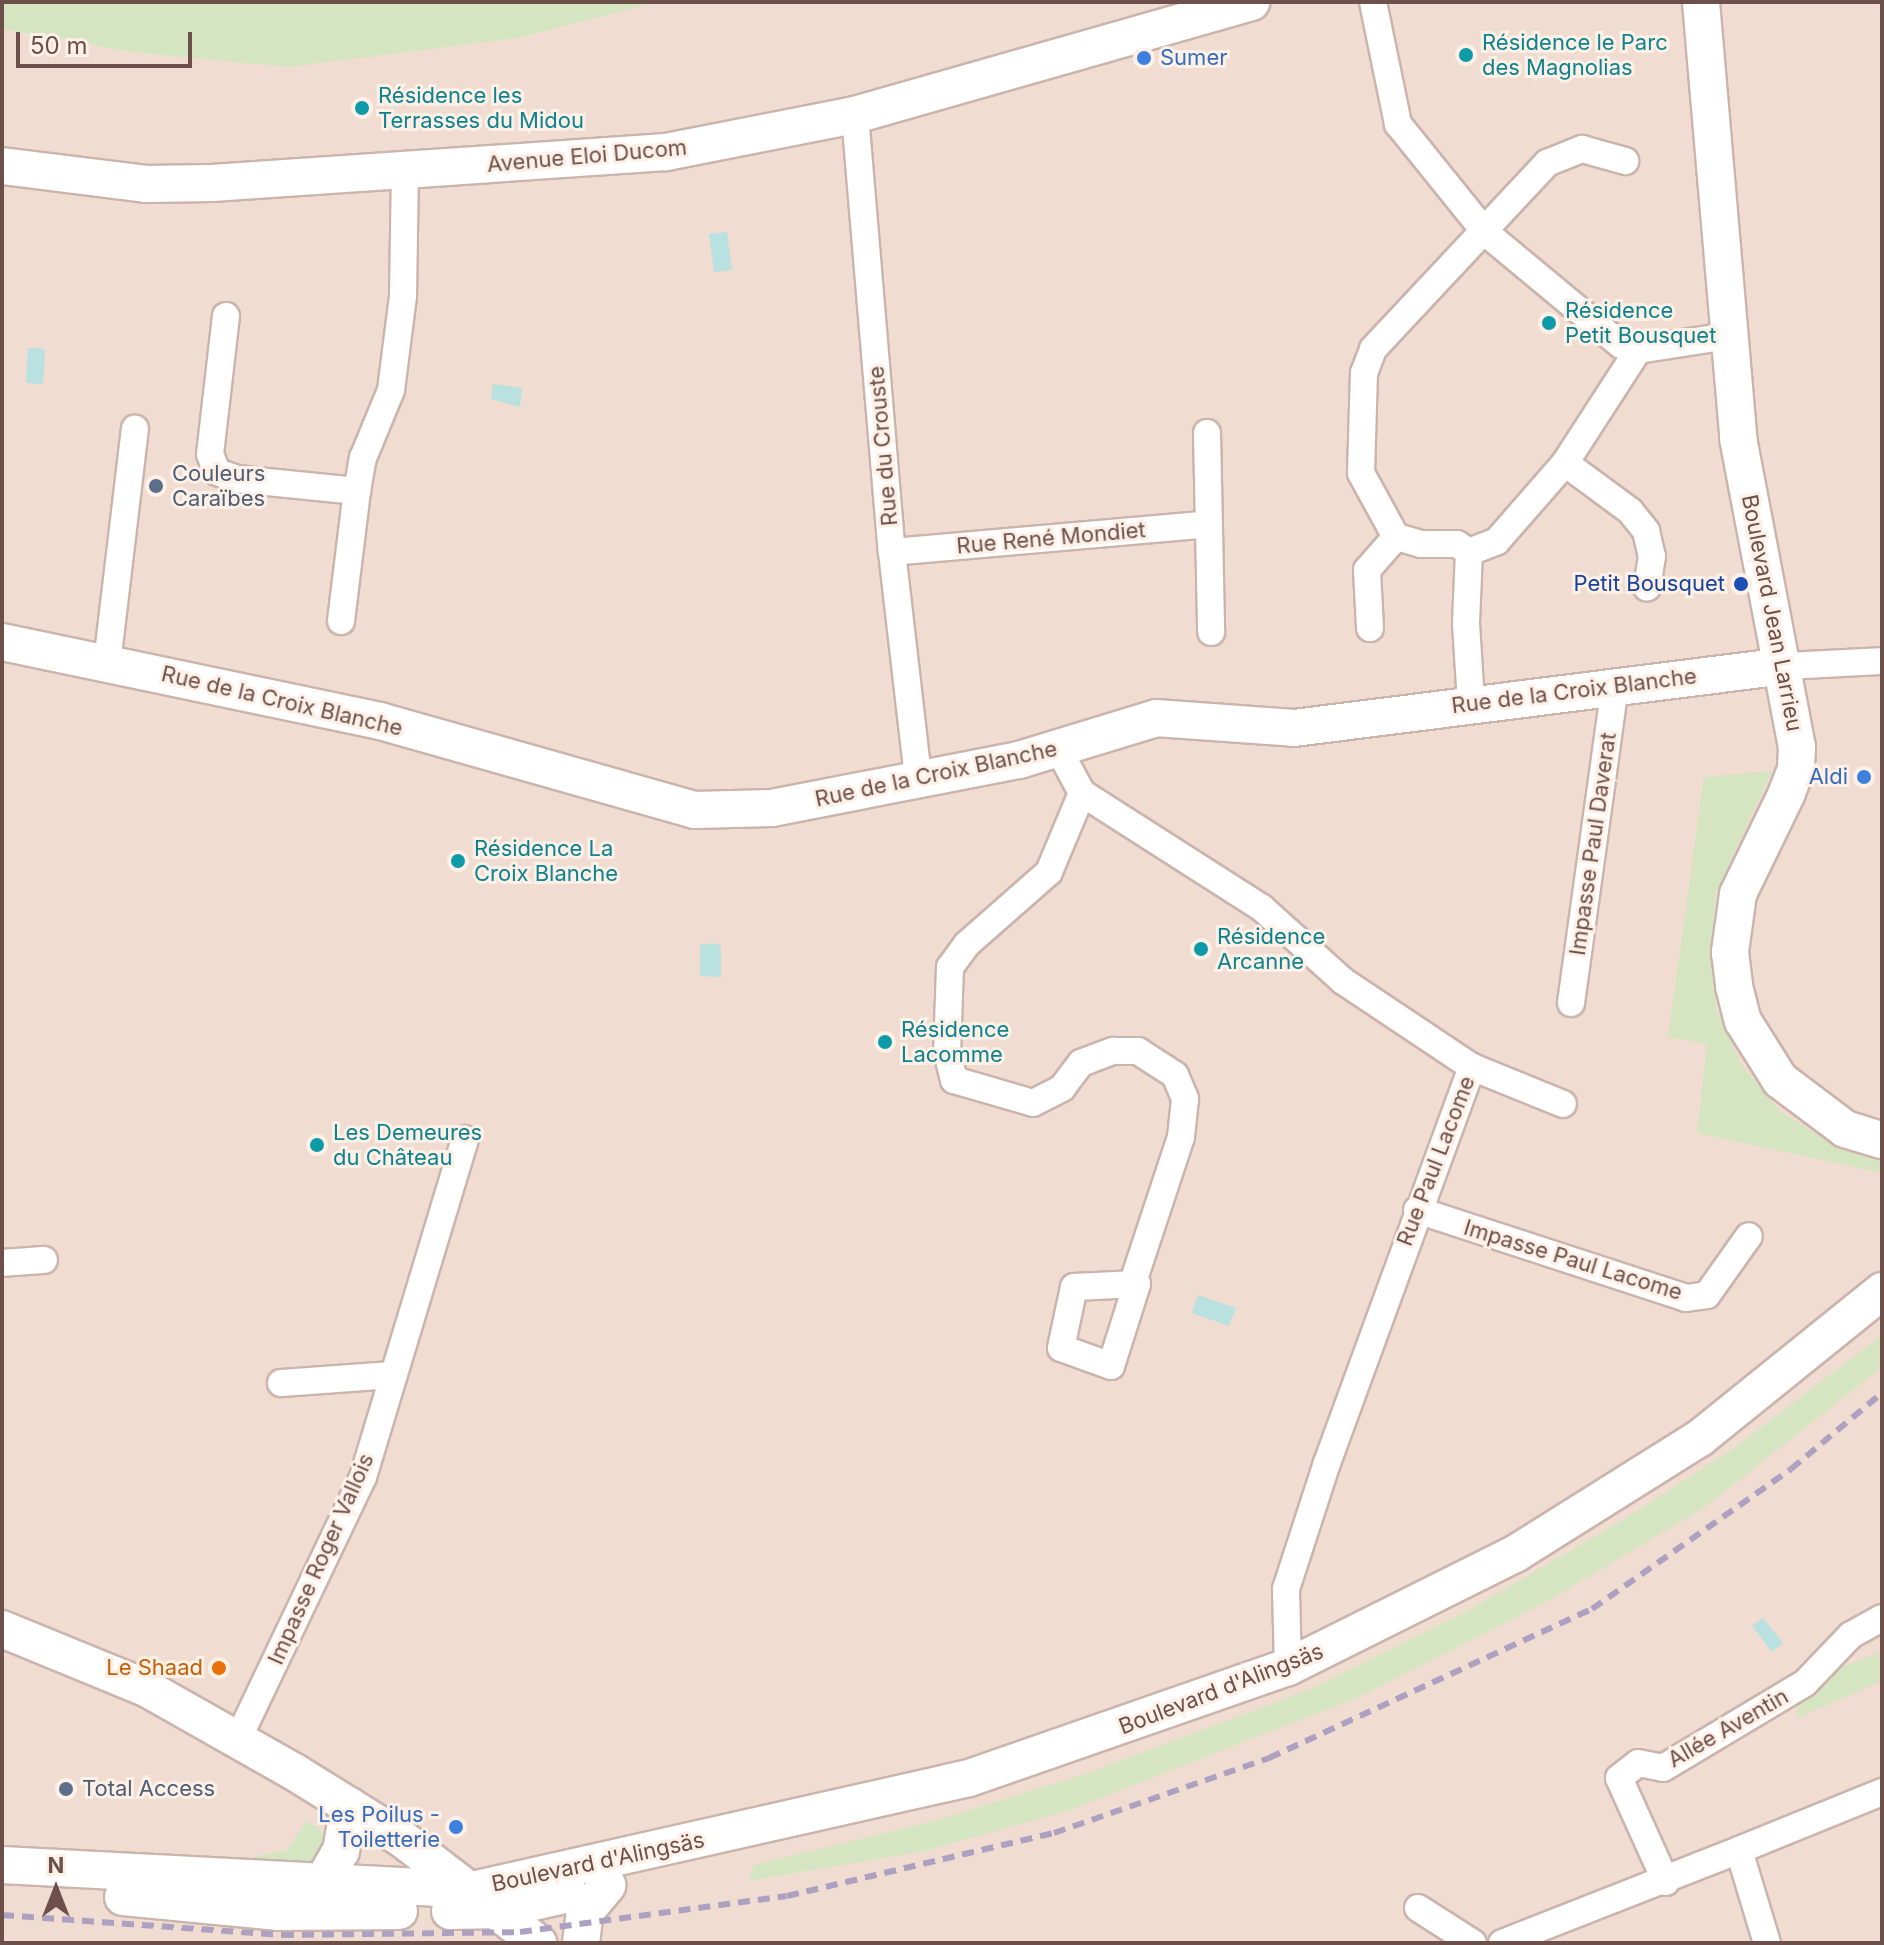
<!DOCTYPE html>
<meta charset="utf-8">
<style>
body{margin:0}
#map{position:relative;width:1884px;height:1945px;overflow:hidden;background:#faebe1;font-family:Inter,sans-serif}
div>[style]{position:absolute}
.residential>*{inset:0;background:#f0dcd0}
.green>*{inset:0;background:#d6e5c1}
.water>*{inset:0;background:#b8e1df}
.roads{filter:drop-shadow(2px 0 #cbb4ac) drop-shadow(-2px 0 #cbb4ac) drop-shadow(0 2px #cbb4ac) drop-shadow(0 -2px #cbb4ac)}
.street>*{height:26px;margin:-13px;padding:0 13px;transform-origin:13px;border-radius:13px;background:#fff}
.secondary>*{height:36px;margin:-18px;padding:0 18px;transform-origin:18px;border-radius:18px;background:#fff}
.rail>*{height:6px;margin-top:-3px;transform-origin:0;background:repeating-linear-gradient(90deg,#ada1c1 0 12px,transparent 0 20px)}
.dots>*{width:22px;height:22px;translate:-50% -50%;box-sizing:border-box;border:4px solid #fdf0e6;border-radius:50%}
span{translate:-50% -50%;white-space:nowrap;text-align:center;line-height:1.15;-webkit-text-stroke:6px #fdf0e6;paint-order:stroke}
.culture-label{font-size:22px;color:#0d838f}
.left{translate:0 -50%;text-align:left}
.shop-label{font-size:22px;color:#366cbe}
.right{translate:-100% -50%;text-align:right}
.street-label{font-size:22px;color:#6e504a}
.service-label{font-size:22px;color:#4e5e75}
.transit-label{font-size:22px;color:#164399}
.food-label{font-size:22px;color:#c56008}
.frame{position:absolute;inset:0;border:4px solid #6e504a;pointer-events:none}
.north{position:absolute;left:16px;top:1849px;width:80px;height:80px;-webkit-text-stroke:6px #fdf0e6;paint-order:stroke;rotate:0deg;font-size:22px;font-weight:700;line-height:32px;text-align:center;color:#6e504a}
.north::after{content:'';display:block;margin:auto;width:28px;height:36px;background:#6e504a;clip-path:polygon(50% 0,100% 100%,50% 72%,0 100%)}
.scale{position:absolute;left:16px;top:32px;width:176px;height:36px;box-sizing:border-box;border:4px solid #6e504a;border-top:0;padding-left:10px;font-size:24px;line-height:28px;white-space:nowrap;color:#6e504a;-webkit-text-stroke:6px #fdf0e6;paint-order:stroke}
</style>
<div id="map">
<div class="residential">
<i style="clip-path:polygon(658px 2px,1882px 2px,1882px 1943px,2px 1943px,2px 29px,130px 52px,518px 38px)"></i>
</div>
<div class="green">
<i style="clip-path:polygon(2px 2px,658px 2px,518px 38px,288px 67px,130px 52px,2px 29px)"></i>
<i style="clip-path:polygon(1772px 771px,1716px 893px,1710px 958px,1717px 1011px,1741px 1064px,1780px 1111px,1834px 1145px,1882px 1161px,1882px 1173px,1697px 1133px,1707px 1044px,1668px 1037px,1704px 777px)"></i>
<i style="clip-path:polygon(1882px 1335px,1882px 1367px,1704px 1508px,1546px 1602px,1361px 1696px,1070px 1810px,925px 1851px,748px 1881px,754px 1865px,938px 1820px,1085px 1774px,1311px 1689px,1471px 1609px,1621px 1521px,1734px 1448px)"></i>
<i style="clip-path:polygon(1882px 1651px,1882px 1681px,1797px 1718px,1798px 1696px,1825px 1674px)"></i>
<i style="clip-path:polygon(306px 1821px,329px 1834px,310px 1871px,243px 1865px,253px 1857px,287px 1850px)"></i>
</div>
<div class="water">
<i style="clip-path:polygon(727px 232px,732px 270px,714px 272px,709px 234px)"></i>
<i style="clip-path:polygon(28px 348px,45px 349px,43px 384px,26px 383px)"></i>
<i style="clip-path:polygon(493px 384px,522px 388px,520px 407px,491px 399px)"></i>
<i style="clip-path:polygon(714px 943px,721px 946px,721px 977px,700px 976px,700px 945px)"></i>
<i style="clip-path:polygon(1198px 1295px,1236px 1308px,1229px 1326px,1192px 1313px)"></i>
<i style="clip-path:polygon(1763px 1618px,1783px 1643px,1772px 1652px,1752px 1626px)"></i>
</div>
<div class="roads">
<div class="street">
<i style="left:1373px;top:2px;width:125px;rotate:78.4deg"></i>
<i style="left:1398px;top:124px;width:140px;rotate:51.1deg"></i>
<i style="left:1486px;top:233px;width:175px;rotate:39.7deg"></i>
<i style="left:1621px;top:345px;width:18px;rotate:16deg"></i>
<i style="left:1638px;top:350px;width:90px;rotate:-8.9deg"></i>
<i style="left:855px;top:115px;width:439px;rotate:85.2deg"></i>
<i style="left:892px;top:552px;width:226px;rotate:83.4deg"></i>
<i style="left:226px;top:316px;width:139px;rotate:96.6deg"></i>
<i style="left:210px;top:454px;width:19px;rotate:69deg"></i>
<i style="left:217px;top:472px;width:21px;rotate:19deg"></i>
<i style="left:237px;top:479px;width:121px;rotate:5.7deg"></i>
<i style="left:357px;top:491px;width:34px;rotate:-80deg"></i>
<i style="left:363px;top:458px;width:74px;rotate:-67.6deg"></i>
<i style="left:391px;top:390px;width:95px;rotate:-82.7deg"></i>
<i style="left:403px;top:296px;width:125px;rotate:-89.1deg"></i>
<i style="left:1207px;top:433px;width:199px;rotate:88.8deg"></i>
<i style="left:1565px;top:463px;width:81px;rotate:36.4deg"></i>
<i style="left:1630px;top:511px;width:26px;rotate:51deg"></i>
<i style="left:1646px;top:531px;width:26px;rotate:77deg"></i>
<i style="left:1652px;top:556px;width:32px;rotate:99deg"></i>
<i style="left:892px;top:552px;width:318px;rotate:-5deg"></i>
<i style="left:1469px;top:552px;width:14px;rotate:-146deg"></i>
<i style="left:1457px;top:544px;width:36px;rotate:180deg"></i>
<i style="left:1421px;top:544px;width:26px;rotate:-164deg"></i>
<i style="left:1396px;top:537px;width:73px;rotate:-118.7deg"></i>
<i style="left:1361px;top:473px;width:100px;rotate:-88.3deg"></i>
<i style="left:1364px;top:373px;width:26px;rotate:-69deg"></i>
<i style="left:1373px;top:349px;width:255px;rotate:-46.9deg"></i>
<i style="left:1547px;top:163px;width:38px;rotate:-22deg"></i>
<i style="left:1582px;top:149px;width:45px;rotate:15.6deg"></i>
<i style="left:341px;top:621px;width:131px;rotate:-83deg"></i>
<i style="left:1370px;top:628px;width:58px;rotate:-93deg"></i>
<i style="left:1367px;top:570px;width:44px;rotate:-48.7deg"></i>
<i style="left:107px;top:663px;width:236px;rotate:-83.2deg"></i>
<i style="left:1784px;top:666px;width:98px;rotate:-2.9deg"></i>
<i style="left:1471px;top:703px;width:80px;rotate:-93.6deg"></i>
<i style="left:1466px;top:623px;width:71px;rotate:-87.6deg"></i>
<i style="left:1469px;top:552px;width:30px;rotate:-21deg"></i>
<i style="left:1497px;top:541px;width:103px;rotate:-48.9deg"></i>
<i style="left:1565px;top:463px;width:135px;rotate:-57.1deg"></i>
<i style="left:1059px;top:750px;width:49px;rotate:61.9deg"></i>
<i style="left:1082px;top:793px;width:214px;rotate:32.6deg"></i>
<i style="left:1262px;top:908px;width:109px;rotate:42deg"></i>
<i style="left:1343px;top:981px;width:155px;rotate:33.7deg"></i>
<i style="left:1472px;top:1067px;width:98px;rotate:22.1deg"></i>
<i style="left:1082px;top:793px;width:86px;rotate:112.7deg"></i>
<i style="left:1049px;top:872px;width:109px;rotate:138.7deg"></i>
<i style="left:967px;top:944px;width:29px;rotate:126deg"></i>
<i style="left:950px;top:967px;width:85px;rotate:92deg"></i>
<i style="left:947px;top:1052px;width:29px;rotate:76deg"></i>
<i style="left:954px;top:1080px;width:82px;rotate:16.2deg"></i>
<i style="left:1033px;top:1103px;width:33px;rotate:-27deg"></i>
<i style="left:1062px;top:1088px;width:31px;rotate:-53deg"></i>
<i style="left:1081px;top:1063px;width:34px;rotate:-21deg"></i>
<i style="left:1113px;top:1051px;width:25px"></i>
<i style="left:1138px;top:1051px;width:44px;rotate:33deg"></i>
<i style="left:1175px;top:1075px;width:26px;rotate:67deg"></i>
<i style="left:1185px;top:1099px;width:38px;rotate:96deg"></i>
<i style="left:1181px;top:1137px;width:153px;rotate:108.3deg"></i>
<i style="left:1571px;top:1003px;width:321px;rotate:-82.1deg"></i>
<i style="left:1417px;top:1210px;width:283px;rotate:18.1deg"></i>
<i style="left:1686px;top:1298px;width:21px;rotate:-8deg"></i>
<i style="left:1707px;top:1295px;width:72px;rotate:-54.6deg"></i>
<i style="left:2px;top:1263px;width:42px;rotate:-4.1deg"></i>
<i style="left:1137px;top:1284px;width:86px;rotate:107.6deg"></i>
<i style="left:1111px;top:1366px;width:53px;rotate:-160.2deg"></i>
<i style="left:1061px;top:1348px;width:62px;rotate:-78deg"></i>
<i style="left:1074px;top:1287px;width:63px;rotate:-2.7deg"></i>
<i style="left:281px;top:1383px;width:112px;rotate:-4.1deg"></i>
<i style="left:1288px;top:1667px;width:78px;rotate:-91.5deg"></i>
<i style="left:1286px;top:1589px;width:133px;rotate:-72deg"></i>
<i style="left:1327px;top:1463px;width:422px;rotate:-69.9deg"></i>
<i style="left:238px;top:1739px;width:290px;rotate:-64.5deg"></i>
<i style="left:363px;top:1477px;width:353px;rotate:-73.2deg"></i>
<i style="left:1666px;top:1882px;width:114px;rotate:-114.3deg"></i>
<i style="left:1619px;top:1778px;width:24px;rotate:-38deg"></i>
<i style="left:1638px;top:1763px;width:25px;rotate:11deg"></i>
<i style="left:1663px;top:1768px;width:165px;rotate:-30.9deg"></i>
<i style="left:1805px;top:1683px;width:66px;rotate:-46.2deg"></i>
<i style="left:1851px;top:1635px;width:35px;rotate:-29deg"></i>
<i style="left:1418px;top:1908px;width:65px;rotate:32.5deg"></i>
<i style="left:1502px;top:1943px;width:255px;rotate:-21.4deg"></i>
<i style="left:1767px;top:1943px;width:97px;rotate:-106.8deg"></i>
<i style="left:1739px;top:1850px;width:154px;rotate:-22.1deg"></i>
</div>
<div class="secondary">
<i style="left:1701px;top:2px;width:438px;rotate:85.1deg"></i>
<i style="left:1738px;top:438px;width:315px;rotate:79.2deg"></i>
<i style="left:1797px;top:747px;width:22px;rotate:93deg"></i>
<i style="left:1796px;top:769px;width:26px;rotate:111deg"></i>
<i style="left:1787px;top:793px;width:112px;rotate:115.9deg"></i>
<i style="left:1738px;top:894px;width:59px;rotate:97.9deg"></i>
<i style="left:1730px;top:952px;width:34px;rotate:83deg"></i>
<i style="left:1734px;top:986px;width:36px;rotate:76deg"></i>
<i style="left:1743px;top:1021px;width:70px;rotate:57.9deg"></i>
<i style="left:1780px;top:1080px;width:81px;rotate:37deg"></i>
<i style="left:1845px;top:1129px;width:39px;rotate:17deg"></i>
<i style="left:2px;top:166px;width:145px;rotate:7.1deg"></i>
<i style="left:146px;top:184px;width:66px;rotate:-0.9deg"></i>
<i style="left:212px;top:183px;width:455px;rotate:-3.9deg"></i>
<i style="left:666px;top:152px;width:193px;rotate:-11.1deg"></i>
<i style="left:855px;top:115px;width:412px;rotate:-15.9deg"></i>
<i style="left:2px;top:642px;width:386px;rotate:11.8deg"></i>
<i style="left:380px;top:721px;width:326px;rotate:15.8deg"></i>
<i style="left:694px;top:810px;width:78px;rotate:-1.5deg"></i>
<i style="left:772px;top:808px;width:252px;rotate:-11deg"></i>
<i style="left:1019px;top:760px;width:143px;rotate:-17deg"></i>
<i style="left:1156px;top:718px;width:138px;rotate:4.1deg"></i>
<i style="left:1294px;top:728px;width:494px;rotate:-7.2deg"></i>
<i style="left:2px;top:1629px;width:156px;rotate:22.3deg"></i>
<i style="left:146px;top:1688px;width:172px;rotate:29.5deg"></i>
<i style="left:296px;top:1773px;width:123px;rotate:31.8deg"></i>
<i style="left:401px;top:1838px;width:173px;rotate:37.5deg"></i>
<i style="left:2px;top:1865px;width:471px;rotate:3deg"></i>
<i style="left:472px;top:1890px;width:509px;rotate:-12.7deg"></i>
<i style="left:969px;top:1778px;width:338px;rotate:-19.2deg"></i>
<i style="left:1288px;top:1667px;width:254px;rotate:-26.5deg"></i>
<i style="left:1515px;top:1554px;width:218px;rotate:-32.1deg"></i>
<i style="left:1700px;top:1438px;width:234px;rotate:-38.9deg"></i>
<i style="left:321px;top:1885px;width:39px;rotate:-60deg"></i>
<i style="left:341px;top:1851px;width:46px;rotate:-79.9deg"></i>
<i style="left:123px;top:1897px;width:157px;rotate:5.5deg"></i>
<i style="left:279px;top:1912px;width:120px;rotate:-0.5deg"></i>
<i style="left:450px;top:1911px;width:48px;rotate:-1.2deg"></i>
<i style="left:498px;top:1910px;width:73px;rotate:-12.7deg"></i>
<i style="left:581px;top:1943px;width:31px;rotate:-83deg"></i>
<i style="left:585px;top:1912px;width:35px;rotate:-50deg"></i>
</div>
</div>
<div class="rail">
<i style="left:2px;top:1915px;width:281px;rotate:4.1deg"></i>
<i style="left:282px;top:1935px;width:238px;rotate:-0.7deg"></i>
<i style="left:520px;top:1932px;width:269px;rotate:-7.7deg"></i>
<i style="left:787px;top:1896px;width:274px;rotate:-13.3deg"></i>
<i style="left:1054px;top:1833px;width:228px;rotate:-19.2deg"></i>
<i style="left:1269px;top:1758px;width:356px;rotate:-24.8deg"></i>
<i style="left:1592px;top:1609px;width:243px;rotate:-35.1deg"></i>
<i style="left:1791px;top:1469px;width:119px;rotate:-39.9deg"></i>
</div>
<div class="dots">
<i style="left:1466px;top:55px;background:#0f9aa8"></i>
<i style="left:1144px;top:58px;background:#3f7fe0"></i>
<i style="left:362px;top:108px;background:#0f9aa8"></i>
<i style="left:1549px;top:323px;background:#0f9aa8"></i>
<i style="left:156px;top:486px;background:#5c6f8a"></i>
<i style="left:1741px;top:584px;background:#1a4fb4"></i>
<i style="left:1864px;top:777px;background:#3f7fe0"></i>
<i style="left:458px;top:861px;background:#0f9aa8"></i>
<i style="left:1201px;top:949px;background:#0f9aa8"></i>
<i style="left:885px;top:1042px;background:#0f9aa8"></i>
<i style="left:317px;top:1145px;background:#0f9aa8"></i>
<i style="left:219px;top:1668px;background:#e8710a"></i>
<i style="left:66px;top:1789px;background:#5c6f8a"></i>
<i style="left:456px;top:1827px;background:#3f7fe0"></i>
</div>
<div class="culture-label">
<span class="left" style="left:1482px;top:55px">Résidence le Parc<br>des Magnolias</span>
<span class="left" style="left:378px;top:108px">Résidence les<br>Terrasses du Midou</span>
<span class="left" style="left:1565px;top:323px">Résidence<br>Petit Bousquet</span>
<span class="left" style="left:474px;top:861px">Résidence La<br>Croix Blanche</span>
<span class="left" style="left:1217px;top:949px">Résidence<br>Arcanne</span>
<span class="left" style="left:901px;top:1042px">Résidence<br>Lacomme</span>
<span class="left" style="left:333px;top:1145px">Les Demeures<br>du Château</span>
</div>
<div class="shop-label">
<span class="left" style="left:1160px;top:58px">Sumer</span>
<span class="right" style="left:1848px;top:777px">Aldi</span>
<span class="right" style="left:440px;top:1827px">Les Poilus -<br>Toiletterie</span>
</div>
<div class="street-label">
<span style="left:587px;top:156px;rotate:-5deg">Avenue Eloi Ducom</span>
<span style="left:883px;top:446px;rotate:-95deg">Rue du Crouste</span>
<span style="left:1051px;top:538px;rotate:-5deg">Rue René Mondiet</span>
<span style="left:1772px;top:613px;rotate:79deg">Boulevard Jean Larrieu</span>
<span style="left:1574px;top:691px;rotate:-7deg">Rue de la Croix Blanche</span>
<span style="left:282px;top:701px;rotate:13deg">Rue de la Croix Blanche</span>
<span style="left:936px;top:774px;rotate:-12deg">Rue de la Croix Blanche</span>
<span style="left:1593px;top:844px;rotate:-82deg">Impasse Paul Daverat</span>
<span style="left:1436px;top:1161px;rotate:-69deg">Rue Paul Lacome</span>
<span style="left:1573px;top:1260px;rotate:17deg">Impasse Paul Lacome</span>
<span style="left:321px;top:1559px;rotate:-66deg">Impasse Roger Vallois</span>
<span style="left:1221px;top:1689px;rotate:-21deg">Boulevard d'Alingsäs</span>
<span style="left:1728px;top:1728px;rotate:-30deg">Allée Aventin</span>
<span style="left:598px;top:1862px;rotate:-12deg">Boulevard d'Alingsäs</span>
</div>
<div class="service-label">
<span class="left" style="left:172px;top:486px">Couleurs<br>Caraïbes</span>
<span class="left" style="left:82px;top:1789px">Total Access</span>
</div>
<div class="transit-label">
<span class="right" style="left:1725px;top:584px">Petit Bousquet</span>
</div>
<div class="food-label">
<span class="right" style="left:203px;top:1668px">Le Shaad</span>
</div>
<div class="frame"></div>
<div class="north">N</div>
<div class="scale">50 m</div>
</div>
